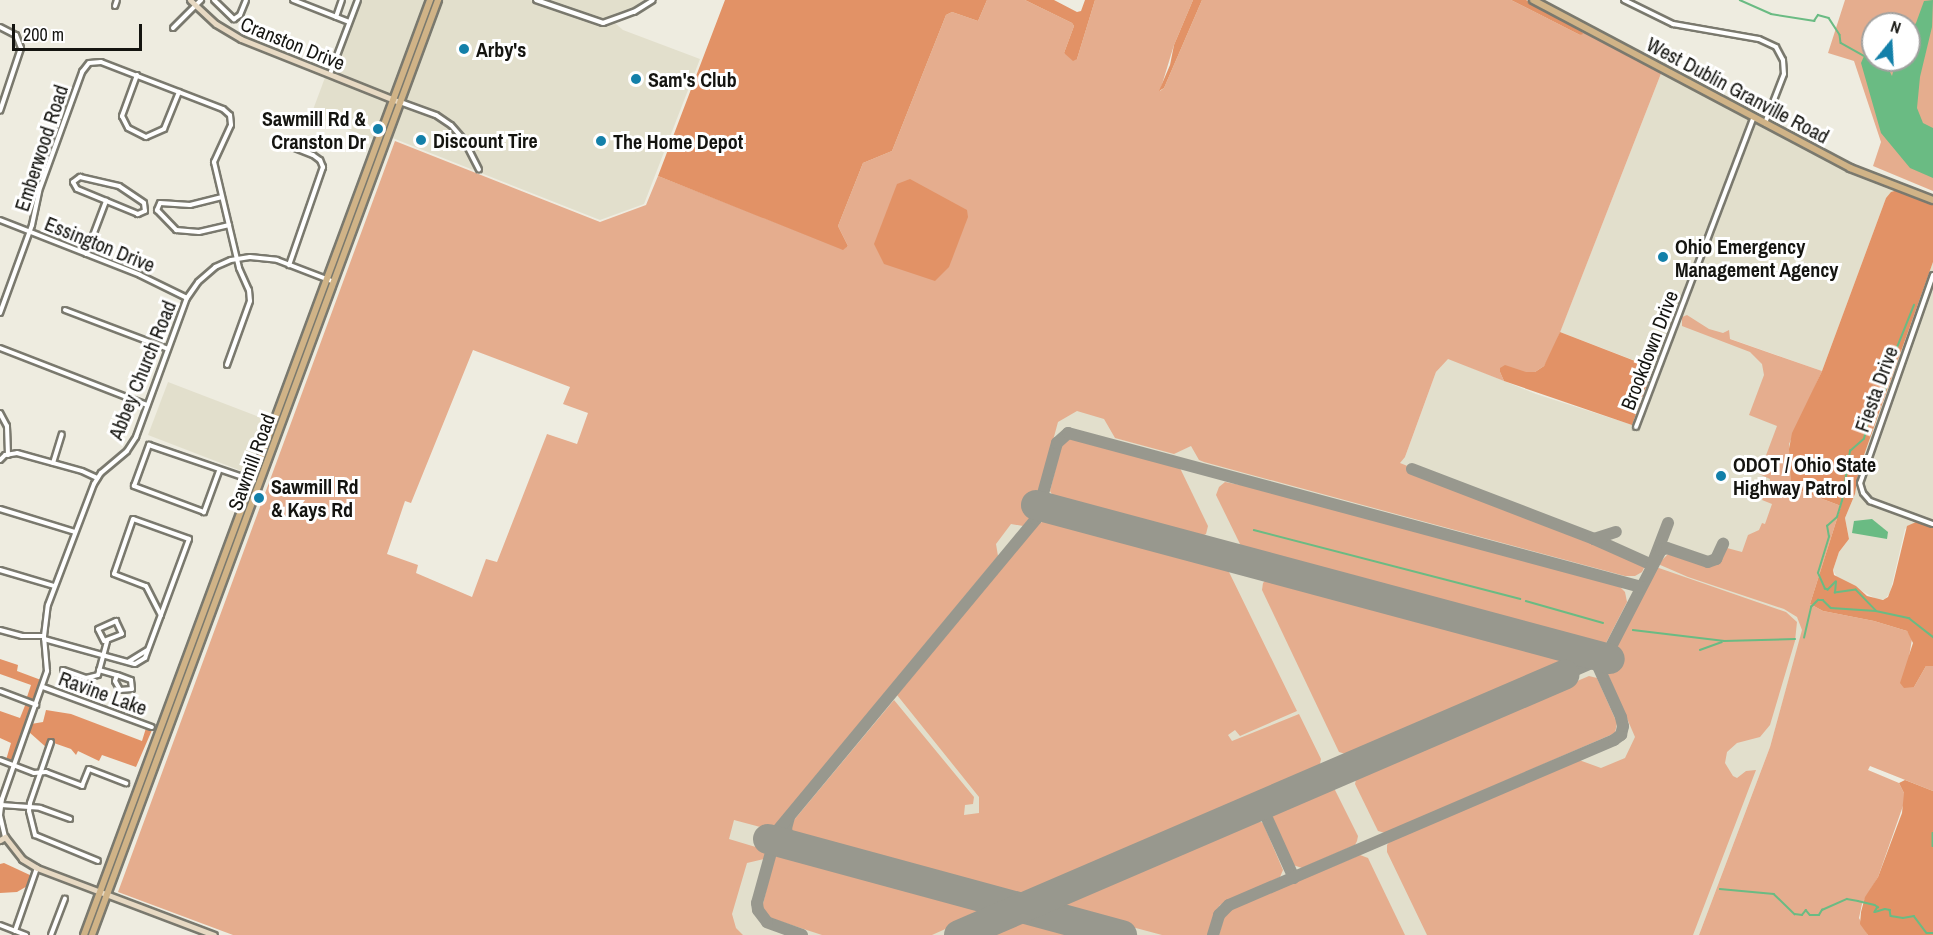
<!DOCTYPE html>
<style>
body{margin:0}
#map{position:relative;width:1933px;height:935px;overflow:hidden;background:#eeece0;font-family:"Archivo Narrow",sans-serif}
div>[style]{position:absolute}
.built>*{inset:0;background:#e2dfcc}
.green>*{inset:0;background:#e5ad8e}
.forest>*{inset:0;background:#e29266}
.water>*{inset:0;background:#6abb83}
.stream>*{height:1.5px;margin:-0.75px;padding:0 0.75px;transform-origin:0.75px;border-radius:0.75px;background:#6abb83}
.taxiway>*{height:12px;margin:-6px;padding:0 6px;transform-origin:6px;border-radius:6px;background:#98988e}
.runway>*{height:30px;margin:-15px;padding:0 15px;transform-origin:15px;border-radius:15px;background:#98988e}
.roads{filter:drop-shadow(2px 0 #7a796e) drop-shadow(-2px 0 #7a796e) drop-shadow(0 2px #7a796e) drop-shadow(0 -2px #7a796e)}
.street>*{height:4px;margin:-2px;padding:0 2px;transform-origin:2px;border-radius:2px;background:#fff}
.secondary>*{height:5px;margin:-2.5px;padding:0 2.5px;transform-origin:2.5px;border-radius:2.5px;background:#e7d9c3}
.primary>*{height:6px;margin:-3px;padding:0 3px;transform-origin:3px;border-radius:3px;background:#d0b387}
.dots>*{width:16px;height:16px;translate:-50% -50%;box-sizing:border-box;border:3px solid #fff;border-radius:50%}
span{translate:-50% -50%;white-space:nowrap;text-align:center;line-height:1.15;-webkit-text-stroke:6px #fff;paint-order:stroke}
.street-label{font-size:20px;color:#141410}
.poi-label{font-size:20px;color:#141410;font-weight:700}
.left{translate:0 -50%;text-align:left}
.right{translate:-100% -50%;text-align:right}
.north{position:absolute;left:1861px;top:12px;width:60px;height:60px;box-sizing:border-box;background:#fff;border:2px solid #a1a19f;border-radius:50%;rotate:18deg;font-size:16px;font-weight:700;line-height:24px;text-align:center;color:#141410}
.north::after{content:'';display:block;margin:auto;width:21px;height:27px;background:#1380a9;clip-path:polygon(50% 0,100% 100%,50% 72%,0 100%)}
.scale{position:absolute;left:12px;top:24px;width:130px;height:27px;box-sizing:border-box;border:3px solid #141410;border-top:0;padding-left:8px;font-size:18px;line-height:21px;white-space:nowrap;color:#141410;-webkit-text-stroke:4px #fff;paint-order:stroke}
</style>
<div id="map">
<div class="built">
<i style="clip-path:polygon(354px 0,427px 0,375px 140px,311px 115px)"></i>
<i style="clip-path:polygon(441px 0,530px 0,598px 25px,615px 23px,623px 30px,700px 59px,644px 204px,600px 220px,390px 137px)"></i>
<i style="clip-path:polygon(536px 0,653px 0,634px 12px,603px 23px)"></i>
<i style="clip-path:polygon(1662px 71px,1853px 172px,1898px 190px,1886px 198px,1822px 371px,1722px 336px,1816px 374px,1809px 607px,1770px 747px,1699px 935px,654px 935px,945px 288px,1405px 457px,1436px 372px,1448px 358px,1536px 394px,1639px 427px,1662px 371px,1560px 332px)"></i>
<i style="clip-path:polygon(1933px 262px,1933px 527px,1916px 522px,1905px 529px,1890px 593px,1885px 599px,1878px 600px,1837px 577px,1833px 570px,1839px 552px,1849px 539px,1845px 518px,1855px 494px,1859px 469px)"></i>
<i style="clip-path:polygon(168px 382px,272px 422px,252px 475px,148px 435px)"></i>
</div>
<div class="green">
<i style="clip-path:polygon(evenodd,987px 0,1025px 0,1072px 23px,1074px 26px,1064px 53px,1077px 59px,1095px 0,1193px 0,1174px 45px,1160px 91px,1164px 88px,1202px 0,1511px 0,1580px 35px,1583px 32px,1581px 29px,1662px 71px,1552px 353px,1544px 366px,1535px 372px,1500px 372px,1504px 381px,1448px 359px,1436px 372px,1405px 457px,1400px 463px,1643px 560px,1646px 564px,1642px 572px,1635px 576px,1625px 576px,1204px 462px,1199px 460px,1191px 446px,1174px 454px,1115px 438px,1104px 419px,1077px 411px,1058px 422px,1033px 514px,1023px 526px,1011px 524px,996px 544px,998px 556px,771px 830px,734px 820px,729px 839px,766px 850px,764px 859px,747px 863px,732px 914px,736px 928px,743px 935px,233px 935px,118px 892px,395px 141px,600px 222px,646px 205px,658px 176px,843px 249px,848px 246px,838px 226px,863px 163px,892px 151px,946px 15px,952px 12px,978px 21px,987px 0,473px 350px,570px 387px,563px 404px,588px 413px,577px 444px,547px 434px,497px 562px,486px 559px,472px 597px,416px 573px,418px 565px,387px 554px,405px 501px,411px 503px,473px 350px)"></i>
<i style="clip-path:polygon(evenodd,1845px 0,1933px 0,1933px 191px,1873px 166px,1881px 142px,1854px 61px,1828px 53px,1845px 0,1873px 24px,1909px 24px,1909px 60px,1873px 60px,1873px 24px)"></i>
<i style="clip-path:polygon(1687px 315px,1709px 329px,1723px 333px,1729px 330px,1730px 339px,1822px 371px,1789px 444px,1791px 487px,1841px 506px,1810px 604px,1823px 611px,1874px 621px,1907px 631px,1912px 639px,1909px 657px,1914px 687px,1926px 666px,1933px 666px,1933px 791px,1870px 766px,1868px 770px,1899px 783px,1904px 793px,1904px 803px,1878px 877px,1862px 904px,1859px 918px,1868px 935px,1699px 935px,1770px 747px,1802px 630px,1797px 617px,1784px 609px,1688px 577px,1658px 564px,1668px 554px,1709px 566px,1717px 563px,1727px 548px,1742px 552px,1748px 535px,1759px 530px,1762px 523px,1765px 524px,1772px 504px,1762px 500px,1769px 488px,1770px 479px,1759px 474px,1777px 426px,1749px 415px,1764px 375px,1762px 364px,1750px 352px,1682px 326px,1682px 317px)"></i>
<i style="clip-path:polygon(1073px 438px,1179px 466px,1208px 526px,1206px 534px,1200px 537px,1054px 498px,1050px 491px,1062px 443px)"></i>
<i style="clip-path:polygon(1225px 482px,1261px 489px,1619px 586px,1625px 592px,1627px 602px,1605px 645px,1599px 647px,1247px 551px,1241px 546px,1216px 495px,1219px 487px)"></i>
<i style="clip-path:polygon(1052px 519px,1222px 565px,1228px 570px,1297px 711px,1240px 736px,1235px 730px,1228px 735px,1232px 741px,1299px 714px,1321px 759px,1319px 769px,1023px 897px,794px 836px,789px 826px,894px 700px,974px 797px,973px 804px,965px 805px,964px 815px,979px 813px,979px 797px,897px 695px,1039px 523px)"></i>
<i style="clip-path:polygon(1656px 567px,1786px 612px,1797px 622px,1795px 641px,1770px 725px,1760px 737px,1737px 743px,1727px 752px,1725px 763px,1733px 776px,1737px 778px,1746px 771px,1756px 770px,1693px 935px,1427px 935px,1387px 852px,1387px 845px,1390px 841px,1579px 760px,1601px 768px,1625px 758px,1635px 737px,1607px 672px,1607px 666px)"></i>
<i style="clip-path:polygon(1267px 579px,1273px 579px,1564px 659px,1562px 664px,1352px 756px,1339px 752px,1262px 590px,1263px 583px)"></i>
<i style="clip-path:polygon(1589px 676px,1597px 678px,1617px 723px,1615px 733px,1385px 833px,1378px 831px,1355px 784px,1357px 775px)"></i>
<i style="clip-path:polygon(1326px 787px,1335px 790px,1358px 836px,1357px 841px,1355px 845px,1302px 868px,1293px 865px,1273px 819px,1273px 813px,1277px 808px)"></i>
<i style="clip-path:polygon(1255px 819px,1263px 823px,1283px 870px,1280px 877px,1220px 905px,1214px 914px,1208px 935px,1162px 935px,1061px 908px,1063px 901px)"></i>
<i style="clip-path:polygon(783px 853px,982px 908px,981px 913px,932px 935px,822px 935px,770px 918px,762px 908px,774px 858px)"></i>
<i style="clip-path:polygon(1360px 855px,1368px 858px,1405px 935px,1219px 935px,1224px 917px,1231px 909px)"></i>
<i style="clip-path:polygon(1026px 919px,1085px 935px,983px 935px,1018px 920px)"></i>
</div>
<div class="forest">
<i style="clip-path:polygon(725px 0,987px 0,978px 21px,952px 12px,946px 15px,892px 151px,863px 163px,838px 226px,848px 246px,843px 250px,658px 176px)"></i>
<i style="clip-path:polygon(1025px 0,1054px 0,1077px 12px,1081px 11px,1085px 0,1095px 0,1077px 59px,1073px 61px,1064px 53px,1074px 26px,1072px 23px)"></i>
<i style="clip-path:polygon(1193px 0,1202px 0,1164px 88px,1159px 91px,1170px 65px,1174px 45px)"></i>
<i style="clip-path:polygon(1511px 0,1526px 0,1581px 29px,1583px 34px,1580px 35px)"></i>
<i style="clip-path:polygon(910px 179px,967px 210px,968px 217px,949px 267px,935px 281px,884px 264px,874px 244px,897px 184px)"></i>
<i style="clip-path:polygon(1898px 190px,1933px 202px,1933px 262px,1859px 469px,1855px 494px,1845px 518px,1849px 539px,1839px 552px,1833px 570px,1834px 575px,1856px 586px,1867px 596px,1883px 600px,1888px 597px,1893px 584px,1907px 526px,1916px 522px,1933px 527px,1933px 666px,1926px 666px,1914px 687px,1904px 688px,1900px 683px,1913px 643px,1907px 631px,1874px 621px,1823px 611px,1810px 604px,1841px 506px,1791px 487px,1789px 449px,1792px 433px,1822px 371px,1886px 198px,1891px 192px)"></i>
<i style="clip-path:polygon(1560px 332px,1653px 368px,1632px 425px,1504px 381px,1500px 372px,1500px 368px,1505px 365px,1526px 372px,1535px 372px,1544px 366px)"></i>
<i style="clip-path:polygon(0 659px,18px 665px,17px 671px,41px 680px,34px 701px,27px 697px,31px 685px,0 674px)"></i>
<i style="clip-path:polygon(26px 703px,34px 706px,13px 763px,6px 760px,11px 743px,0 738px,0 711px,20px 718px)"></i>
<i style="clip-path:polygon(46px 710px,71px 714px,142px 741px,146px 728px,152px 730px,136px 767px,102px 755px,99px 761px,78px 751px,76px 755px,71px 749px,51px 742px,47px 748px,29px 732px,31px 724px,43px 722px)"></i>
<i style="clip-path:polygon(1905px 780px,1933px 791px,1933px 935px,1868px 935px,1860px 924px,1861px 912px,1865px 897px,1878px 877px,1902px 813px,1904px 793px,1899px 783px)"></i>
<i style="clip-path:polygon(4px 863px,32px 876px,29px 885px,17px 892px,0 893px,0 864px)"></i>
</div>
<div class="water">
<i style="clip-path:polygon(1933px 0,1932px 27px,1920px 77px,1917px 108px,1923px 123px,1933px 128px,1933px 178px,1910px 168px,1881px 133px,1861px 63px,1864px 56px,1870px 54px,1878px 63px,1888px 68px,1892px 76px,1896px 60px,1909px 60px,1909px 32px,1916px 23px,1924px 1px)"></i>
<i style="clip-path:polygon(1872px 519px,1888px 532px,1887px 539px,1852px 533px,1854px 521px)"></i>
</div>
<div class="stream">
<i style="left:1740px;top:0;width:34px;rotate:24deg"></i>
<i style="left:1771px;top:14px;width:44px;rotate:9.2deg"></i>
<i style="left:1814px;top:21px;width:7px;rotate:-56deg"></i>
<i style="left:1818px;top:15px;width:11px;rotate:15deg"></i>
<i style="left:1829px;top:18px;width:20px;rotate:57deg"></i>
<i style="left:1840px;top:35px;width:8px;rotate:83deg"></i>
<i style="left:1841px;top:43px;width:26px;rotate:29deg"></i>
<i style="left:1254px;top:530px;width:275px;rotate:14.5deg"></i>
<i style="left:1526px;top:601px;width:80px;rotate:15.9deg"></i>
<i style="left:1876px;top:611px;width:29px;rotate:-134deg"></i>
<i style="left:1856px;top:590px;width:21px;rotate:172deg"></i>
<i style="left:1835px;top:593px;width:11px;rotate:-85deg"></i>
<i style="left:1836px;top:582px;width:11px;rotate:135deg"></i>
<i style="left:1828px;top:590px;width:3px;rotate:-162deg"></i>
<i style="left:1825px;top:589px;width:17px;rotate:-114deg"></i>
<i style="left:1818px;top:573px;width:38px;rotate:-73deg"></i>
<i style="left:1829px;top:537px;width:11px;rotate:-100deg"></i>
<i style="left:1827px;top:526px;width:13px;rotate:-42deg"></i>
<i style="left:1837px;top:517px;width:17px;rotate:-73deg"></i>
<i style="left:1842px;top:501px;width:51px;rotate:-80.9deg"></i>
<i style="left:1850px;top:451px;width:18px;rotate:-41deg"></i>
<i style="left:1864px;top:439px;width:23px;rotate:-77deg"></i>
<i style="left:1869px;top:417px;width:11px;rotate:-49deg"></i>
<i style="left:1876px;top:409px;width:10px;rotate:-90deg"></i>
<i style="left:1876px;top:399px;width:12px;rotate:-42deg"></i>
<i style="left:1885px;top:391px;width:32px;rotate:-77deg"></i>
<i style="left:1892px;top:360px;width:59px;rotate:-68.2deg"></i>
<i style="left:1633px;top:630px;width:92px;rotate:6.9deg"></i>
<i style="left:1724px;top:641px;width:71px;rotate:-1.6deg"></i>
<i style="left:1804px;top:638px;width:32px;rotate:-77deg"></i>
<i style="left:1811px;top:607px;width:10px;rotate:-45deg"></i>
<i style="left:1818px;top:600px;width:5px"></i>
<i style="left:1823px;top:600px;width:11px;rotate:45deg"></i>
<i style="left:1831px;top:608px;width:45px;rotate:3.8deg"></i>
<i style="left:1876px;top:611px;width:34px;rotate:12deg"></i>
<i style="left:1909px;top:618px;width:31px;rotate:38deg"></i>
<i style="left:1700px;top:650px;width:23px;rotate:-20deg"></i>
<i style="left:1933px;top:833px;width:13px;rotate:90deg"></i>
<i style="left:1720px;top:889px;width:54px;rotate:5.3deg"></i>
<i style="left:1774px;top:894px;width:29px;rotate:44deg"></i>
<i style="left:1795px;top:914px;width:7px;rotate:8deg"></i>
<i style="left:1802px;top:915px;width:6px;rotate:-51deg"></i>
<i style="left:1806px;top:910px;width:6px;rotate:51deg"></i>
<i style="left:1810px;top:915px;width:9px"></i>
<i style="left:1819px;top:915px;width:6px;rotate:-59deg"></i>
<i style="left:1822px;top:910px;width:27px;rotate:-24deg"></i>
<i style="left:1847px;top:899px;width:11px;rotate:10deg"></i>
<i style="left:1858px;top:901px;width:17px;rotate:13deg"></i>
<i style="left:1875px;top:905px;width:4px;rotate:34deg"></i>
<i style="left:1878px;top:907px;width:6px;rotate:121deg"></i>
<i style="left:1875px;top:912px;width:10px;rotate:-17deg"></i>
<i style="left:1885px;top:909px;width:5px;rotate:11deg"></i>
<i style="left:1890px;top:910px;width:6px;rotate:81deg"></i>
<i style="left:1891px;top:916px;width:12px;rotate:9deg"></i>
<i style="left:1903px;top:918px;width:11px;rotate:-10deg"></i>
<i style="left:1914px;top:916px;width:21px;rotate:53deg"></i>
<i style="left:1927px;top:933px;width:6px"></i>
</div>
<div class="taxiway">
<i style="left:1412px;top:469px;width:195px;rotate:21deg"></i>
<i style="left:1594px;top:539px;width:64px;rotate:24.1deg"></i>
<i style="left:1652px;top:565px;width:45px;rotate:-69.1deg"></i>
<i style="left:1594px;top:539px;width:23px;rotate:-18deg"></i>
<i style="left:1600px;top:668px;width:133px;rotate:-62.7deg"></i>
<i style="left:1661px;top:550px;width:6px;rotate:-18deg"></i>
<i style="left:1667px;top:548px;width:43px;rotate:18.9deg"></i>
<i style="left:1708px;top:562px;width:9px;rotate:-21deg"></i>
<i style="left:1716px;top:559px;width:17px;rotate:-65deg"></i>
<i style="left:1564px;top:675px;width:43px;rotate:-23.6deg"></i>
<i style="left:1261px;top:805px;width:80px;rotate:65.7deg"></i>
<i style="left:789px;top:817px;width:11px;rotate:105deg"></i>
<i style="left:786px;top:828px;width:17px;rotate:80deg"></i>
<i style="left:802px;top:935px;width:37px;rotate:-160deg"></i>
<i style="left:767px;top:922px;width:15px;rotate:-127deg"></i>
<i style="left:758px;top:910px;width:7px;rotate:-98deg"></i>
<i style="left:757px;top:903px;width:75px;rotate:-74.5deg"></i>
<i style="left:777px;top:831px;width:405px;rotate:-50.3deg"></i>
<i style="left:1036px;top:519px;width:79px;rotate:-74.6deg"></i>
<i style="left:1057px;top:443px;width:15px;rotate:-42deg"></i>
<i style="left:1068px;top:433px;width:593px;rotate:15.04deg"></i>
<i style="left:1213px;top:935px;width:21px;rotate:-73deg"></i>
<i style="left:1219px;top:915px;width:14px;rotate:-45deg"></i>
<i style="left:1229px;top:905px;width:419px;rotate:-23.2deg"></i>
<i style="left:1614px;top:740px;width:9px;rotate:-36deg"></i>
<i style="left:1621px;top:735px;width:9px;rotate:-77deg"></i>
<i style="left:1623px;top:726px;width:9px;rotate:-103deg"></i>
<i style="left:1621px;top:717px;width:68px;rotate:-114.3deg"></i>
</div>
<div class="runway">
<i style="left:1036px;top:505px;width:594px;rotate:15.02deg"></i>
<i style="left:768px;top:839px;width:367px;rotate:15.2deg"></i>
<i style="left:959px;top:935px;width:659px;rotate:-23.26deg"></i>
</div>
<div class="roads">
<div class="street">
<i style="left:214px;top:0;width:28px;rotate:44deg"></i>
<i style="left:234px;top:19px;width:7px;rotate:-34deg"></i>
<i style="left:240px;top:15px;width:16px;rotate:-68deg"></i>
<i style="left:293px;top:0;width:60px;rotate:21.4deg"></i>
<i style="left:536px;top:0;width:71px;rotate:18.9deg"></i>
<i style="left:603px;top:23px;width:33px;rotate:-20deg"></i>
<i style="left:634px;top:12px;width:22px;rotate:-32deg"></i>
<i style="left:1624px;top:0;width:55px;rotate:26.1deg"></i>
<i style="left:1673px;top:24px;width:87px;rotate:9.9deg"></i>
<i style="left:1759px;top:39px;width:19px;rotate:25deg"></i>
<i style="left:1776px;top:47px;width:15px;rotate:62deg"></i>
<i style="left:1783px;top:60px;width:14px;rotate:86deg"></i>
<i style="left:1784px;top:74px;width:53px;rotate:111.2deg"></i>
<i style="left:115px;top:6px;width:6px;rotate:-72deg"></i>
<i style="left:336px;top:17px;width:18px;rotate:-71deg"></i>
<i style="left:0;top:27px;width:18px;rotate:27deg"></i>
<i style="left:16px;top:35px;width:14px;rotate:69deg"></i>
<i style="left:21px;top:48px;width:66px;rotate:108.4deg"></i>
<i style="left:173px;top:28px;width:40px;rotate:-45deg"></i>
<i style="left:330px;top:74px;width:79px;rotate:-69.3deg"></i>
<i style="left:137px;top:75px;width:44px;rotate:110.1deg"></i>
<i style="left:122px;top:116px;width:13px;rotate:63deg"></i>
<i style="left:128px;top:128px;width:20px;rotate:27deg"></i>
<i style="left:146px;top:137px;width:20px;rotate:-24deg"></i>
<i style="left:164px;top:129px;width:40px;rotate:-68deg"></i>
<i style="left:400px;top:102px;width:38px;rotate:20deg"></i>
<i style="left:436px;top:115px;width:18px;rotate:34deg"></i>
<i style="left:451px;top:125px;width:20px;rotate:49deg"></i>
<i style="left:464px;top:140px;width:33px;rotate:63deg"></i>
<i style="left:287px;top:145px;width:28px;rotate:21deg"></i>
<i style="left:313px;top:155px;width:9px;rotate:36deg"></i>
<i style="left:320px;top:160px;width:8px;rotate:67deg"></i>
<i style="left:323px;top:167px;width:104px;rotate:109.1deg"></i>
<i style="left:80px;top:177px;width:40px;rotate:13deg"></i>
<i style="left:119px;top:186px;width:30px;rotate:34deg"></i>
<i style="left:144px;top:203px;width:8px;rotate:83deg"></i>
<i style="left:145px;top:211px;width:8px;rotate:157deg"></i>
<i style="left:138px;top:214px;width:66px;rotate:-157.7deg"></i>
<i style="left:77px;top:189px;width:8px;rotate:-120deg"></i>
<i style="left:73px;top:182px;width:9px;rotate:-36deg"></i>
<i style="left:222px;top:197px;width:33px;rotate:166deg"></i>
<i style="left:190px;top:205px;width:30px;rotate:-176deg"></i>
<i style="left:160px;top:203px;width:8px;rotate:113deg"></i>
<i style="left:157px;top:210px;width:28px;rotate:46deg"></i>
<i style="left:176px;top:230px;width:23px;rotate:5deg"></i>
<i style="left:199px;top:232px;width:31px;rotate:-13deg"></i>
<i style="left:0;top:220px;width:150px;rotate:21.4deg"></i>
<i style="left:140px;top:275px;width:52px;rotate:26.1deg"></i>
<i style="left:86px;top:254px;width:57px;rotate:-69.3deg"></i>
<i style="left:1933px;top:275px;width:220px;rotate:109.3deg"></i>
<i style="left:1860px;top:483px;width:10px;rotate:73deg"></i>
<i style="left:1863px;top:493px;width:11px;rotate:49deg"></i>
<i style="left:1870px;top:501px;width:67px;rotate:20.1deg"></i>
<i style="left:65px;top:310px;width:110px;rotate:20.7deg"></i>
<i style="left:0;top:313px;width:94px;rotate:-70deg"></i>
<i style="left:32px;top:225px;width:35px;rotate:-78deg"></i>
<i style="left:39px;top:191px;width:127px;rotate:-70.1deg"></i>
<i style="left:82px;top:72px;width:11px;rotate:-52deg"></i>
<i style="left:89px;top:63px;width:12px;rotate:-5deg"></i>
<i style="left:101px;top:62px;width:131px;rotate:21.1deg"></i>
<i style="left:223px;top:109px;width:9px;rotate:41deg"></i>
<i style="left:230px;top:115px;width:10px;rotate:84deg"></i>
<i style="left:231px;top:125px;width:41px;rotate:114.7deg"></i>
<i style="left:214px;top:162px;width:109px;rotate:76.7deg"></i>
<i style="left:239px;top:268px;width:24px;rotate:66deg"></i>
<i style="left:249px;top:290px;width:11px;rotate:85deg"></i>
<i style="left:250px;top:301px;width:68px;rotate:109.8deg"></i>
<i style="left:0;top:348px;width:158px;rotate:21.2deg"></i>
<i style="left:0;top:413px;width:15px;rotate:62deg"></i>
<i style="left:7px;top:426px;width:29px;rotate:88deg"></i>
<i style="left:1636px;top:427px;width:332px;rotate:-69.2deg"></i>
<i style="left:0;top:460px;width:7px;rotate:-45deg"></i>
<i style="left:5px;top:455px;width:12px;rotate:-9deg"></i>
<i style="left:17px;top:453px;width:67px;rotate:15.5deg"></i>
<i style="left:82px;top:471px;width:17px;rotate:25deg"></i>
<i style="left:53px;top:463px;width:30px;rotate:-73deg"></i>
<i style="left:219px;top:471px;width:44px;rotate:110.1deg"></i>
<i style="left:204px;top:512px;width:75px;rotate:-159.6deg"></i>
<i style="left:134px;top:486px;width:44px;rotate:-69.9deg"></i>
<i style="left:149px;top:445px;width:111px;rotate:18.9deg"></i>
<i style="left:0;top:509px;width:78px;rotate:17deg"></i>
<i style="left:0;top:570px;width:56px;rotate:16.5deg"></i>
<i style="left:116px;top:621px;width:14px;rotate:65deg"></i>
<i style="left:122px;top:634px;width:19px;rotate:159deg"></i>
<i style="left:104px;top:641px;width:13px;rotate:-117deg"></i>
<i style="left:98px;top:629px;width:20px;rotate:-24deg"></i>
<i style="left:0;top:630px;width:23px;rotate:15deg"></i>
<i style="left:22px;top:636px;width:22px"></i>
<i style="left:44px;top:639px;width:94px;rotate:15.4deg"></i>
<i style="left:135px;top:664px;width:12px;rotate:-31deg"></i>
<i style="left:145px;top:658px;width:127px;rotate:-69.7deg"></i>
<i style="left:189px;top:539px;width:59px;rotate:-160.3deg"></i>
<i style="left:133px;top:519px;width:58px;rotate:109.1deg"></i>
<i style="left:114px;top:574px;width:34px;rotate:21deg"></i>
<i style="left:146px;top:586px;width:33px;rotate:63deg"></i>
<i style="left:128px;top:662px;width:22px;rotate:-32deg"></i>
<i style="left:63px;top:670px;width:24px;rotate:19deg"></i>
<i style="left:86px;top:678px;width:12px;rotate:-14deg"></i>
<i style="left:98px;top:675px;width:35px;rotate:-75deg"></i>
<i style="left:99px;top:670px;width:19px;rotate:16deg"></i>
<i style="left:117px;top:675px;width:15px;rotate:20deg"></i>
<i style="left:131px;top:680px;width:9px;rotate:84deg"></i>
<i style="left:132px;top:689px;width:12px;rotate:175deg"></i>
<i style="left:120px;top:690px;width:10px;rotate:-119deg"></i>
<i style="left:115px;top:681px;width:6px;rotate:-72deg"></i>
<i style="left:43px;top:687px;width:116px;rotate:20.2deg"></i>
<i style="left:0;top:691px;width:39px;rotate:21deg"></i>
<i style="left:51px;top:742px;width:65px;rotate:109deg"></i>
<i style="left:30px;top:803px;width:8px;rotate:97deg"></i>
<i style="left:29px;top:811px;width:25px;rotate:76deg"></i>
<i style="left:35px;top:835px;width:68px;rotate:22.4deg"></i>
<i style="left:0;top:760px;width:36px;rotate:21deg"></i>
<i style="left:34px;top:773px;width:12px;rotate:-5deg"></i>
<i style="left:46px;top:772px;width:39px;rotate:21deg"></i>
<i style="left:82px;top:786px;width:18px;rotate:-68deg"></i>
<i style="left:89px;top:769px;width:40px;rotate:21deg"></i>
<i style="left:1px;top:805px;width:39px;rotate:4deg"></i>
<i style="left:40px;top:808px;width:32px;rotate:20deg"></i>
<i style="left:5px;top:837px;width:23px;rotate:-103deg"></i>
<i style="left:0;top:815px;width:16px;rotate:-83deg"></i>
<i style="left:2px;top:799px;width:136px;rotate:-70.6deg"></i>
<i style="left:47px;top:671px;width:35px;rotate:-95deg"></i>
<i style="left:44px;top:636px;width:31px;rotate:-83deg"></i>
<i style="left:48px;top:605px;width:129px;rotate:-69.2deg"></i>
<i style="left:94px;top:484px;width:13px;rotate:-58deg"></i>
<i style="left:101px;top:473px;width:34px;rotate:-40deg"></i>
<i style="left:127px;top:451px;width:17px;rotate:-57deg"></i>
<i style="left:136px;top:437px;width:148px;rotate:-69.9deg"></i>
<i style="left:187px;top:298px;width:19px;rotate:-55deg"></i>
<i style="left:198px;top:282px;width:23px;rotate:-41deg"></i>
<i style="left:215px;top:267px;width:17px;rotate:-24deg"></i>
<i style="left:231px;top:260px;width:19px;rotate:-9deg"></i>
<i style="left:250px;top:257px;width:27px;rotate:6deg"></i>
<i style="left:277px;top:260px;width:61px;rotate:21.1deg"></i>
<i style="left:0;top:925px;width:28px;rotate:21deg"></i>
<i style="left:15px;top:931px;width:67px;rotate:-70.8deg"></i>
<i style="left:51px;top:935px;width:39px;rotate:-69deg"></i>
</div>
<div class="secondary">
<i style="left:190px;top:0;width:35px;rotate:43deg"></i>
<i style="left:216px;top:24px;width:29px;rotate:31deg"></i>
<i style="left:241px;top:39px;width:168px;rotate:21.7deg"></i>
<i style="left:0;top:840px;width:6px;rotate:-31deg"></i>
<i style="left:5px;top:837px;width:28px;rotate:52deg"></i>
<i style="left:22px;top:859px;width:17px;rotate:31deg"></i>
<i style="left:37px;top:868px;width:189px;rotate:20.7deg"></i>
</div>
<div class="primary">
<i style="left:1533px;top:0;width:359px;rotate:27.9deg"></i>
<i style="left:1850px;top:168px;width:89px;rotate:21.1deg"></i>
<i style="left:84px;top:935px;width:997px;rotate:-69.69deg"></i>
<i style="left:92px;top:935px;width:997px;rotate:-69.69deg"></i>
</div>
</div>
<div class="dots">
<i style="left:464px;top:49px;background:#1380a9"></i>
<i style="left:636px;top:79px;background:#1380a9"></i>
<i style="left:378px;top:129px;background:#1380a9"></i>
<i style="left:421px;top:140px;background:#1380a9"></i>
<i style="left:601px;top:141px;background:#1380a9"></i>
<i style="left:1663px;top:257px;background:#1380a9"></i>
<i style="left:1721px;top:476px;background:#1380a9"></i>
<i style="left:259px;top:498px;background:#1380a9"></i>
</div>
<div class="street-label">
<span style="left:293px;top:43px;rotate:22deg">Cranston Drive</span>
<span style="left:1738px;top:90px;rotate:28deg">West Dublin Granville Road</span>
<span style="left:41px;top:148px;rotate:-72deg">Emberwood Road</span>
<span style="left:100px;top:244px;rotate:22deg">Essington Drive</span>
<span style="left:1649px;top:350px;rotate:-69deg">Brookdown Drive</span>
<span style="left:142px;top:370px;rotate:-68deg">Abbey Church Road</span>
<span style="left:1876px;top:389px;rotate:-70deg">Fiesta Drive</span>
<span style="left:251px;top:462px;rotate:-70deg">Sawmill Road</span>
<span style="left:103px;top:693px;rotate:20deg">Ravine Lake</span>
</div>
<div class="poi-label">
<span class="left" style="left:476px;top:49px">Arby's</span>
<span class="left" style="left:648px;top:79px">Sam's Club</span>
<span class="right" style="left:366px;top:130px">Sawmill Rd &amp;<br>Cranston Dr</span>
<span class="left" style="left:433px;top:140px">Discount Tire</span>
<span class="left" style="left:613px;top:141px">The Home Depot</span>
<span class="left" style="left:1675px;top:258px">Ohio Emergency<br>Management Agency</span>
<span class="left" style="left:1733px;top:476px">ODOT / Ohio State<br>Highway Patrol</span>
<span class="left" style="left:271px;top:498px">Sawmill Rd<br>&amp; Kays Rd</span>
</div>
<div class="north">N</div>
<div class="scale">200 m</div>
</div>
